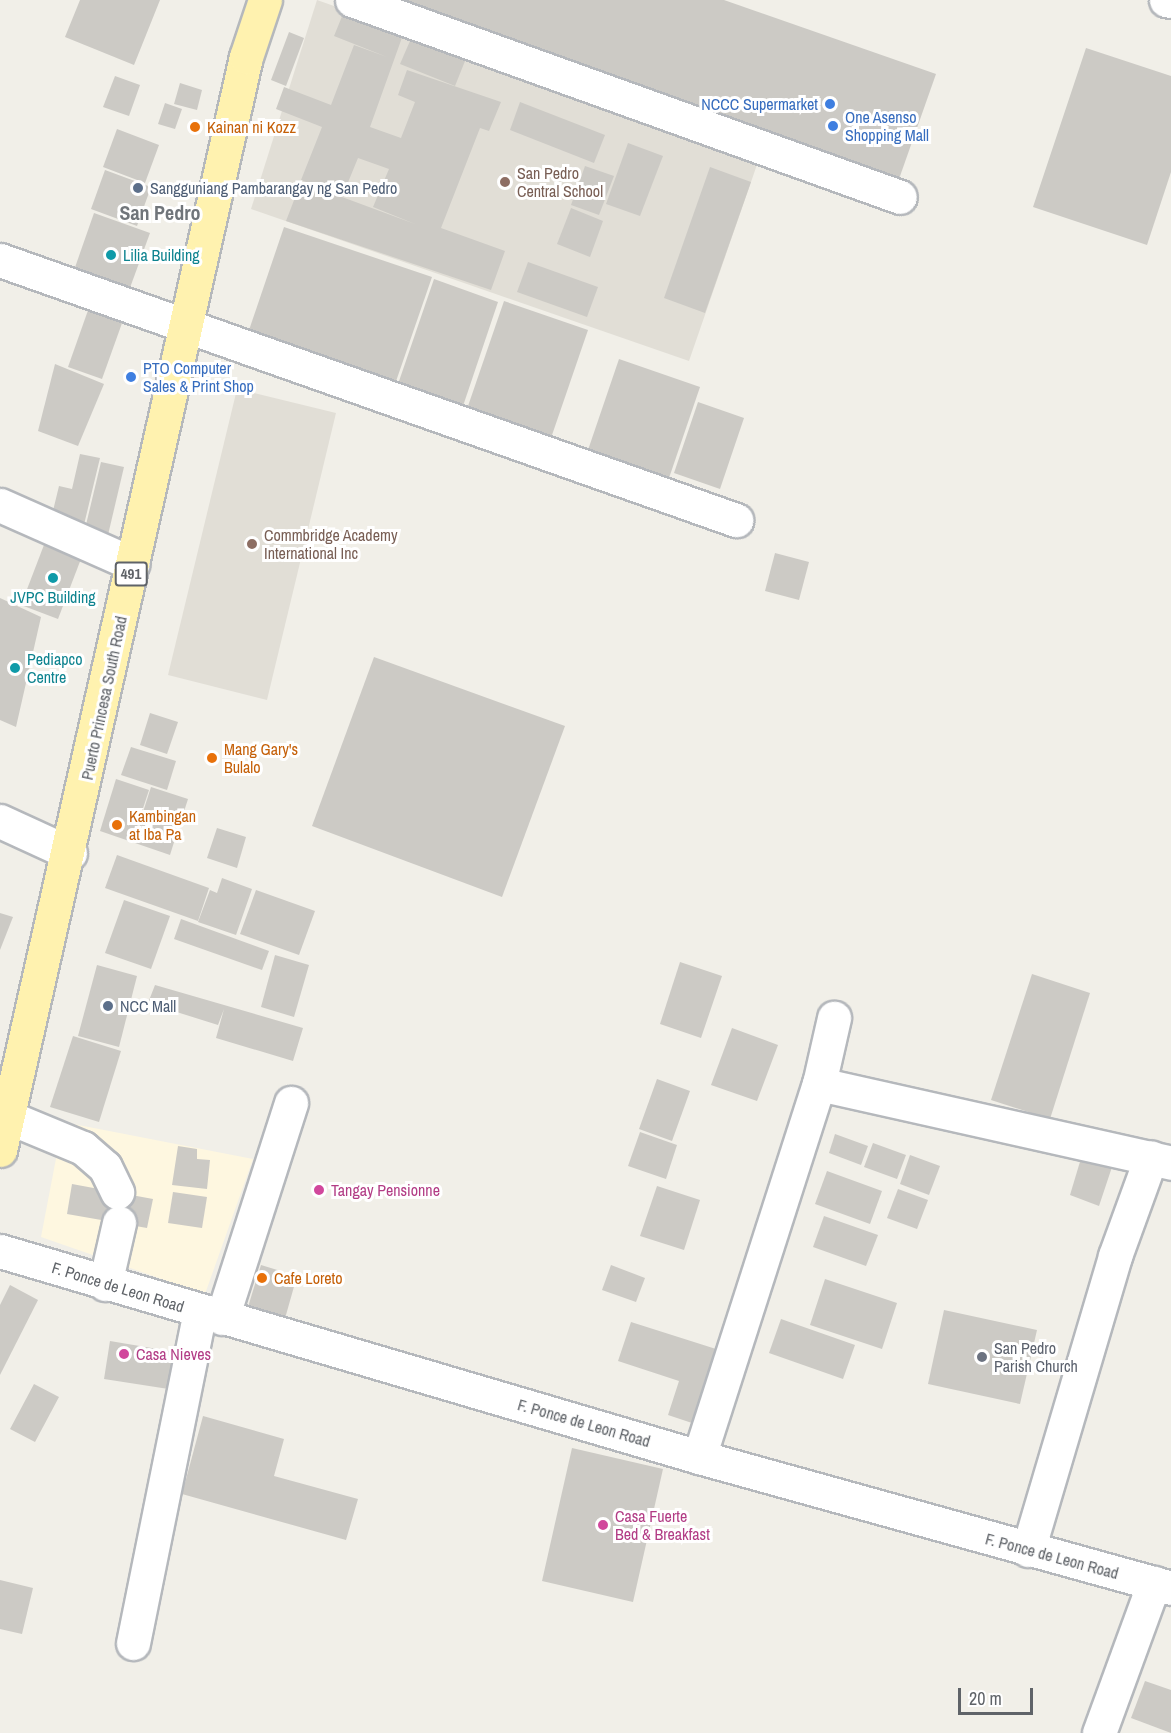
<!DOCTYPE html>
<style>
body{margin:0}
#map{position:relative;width:1171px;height:1733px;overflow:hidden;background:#f1efe8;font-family:"Archivo Narrow",sans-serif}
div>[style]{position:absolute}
.commercial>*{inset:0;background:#fef7e0}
.education>*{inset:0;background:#e1ded6}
.building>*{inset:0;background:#cccac5}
.roads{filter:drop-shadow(2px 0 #b5b8bc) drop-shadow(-2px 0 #b5b8bc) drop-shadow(0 2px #b5b8bc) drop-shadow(0 -2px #b5b8bc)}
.minor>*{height:33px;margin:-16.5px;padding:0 16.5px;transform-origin:16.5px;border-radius:16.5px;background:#fff}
.major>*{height:33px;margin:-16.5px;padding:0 16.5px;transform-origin:16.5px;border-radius:16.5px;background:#fff2af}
.dots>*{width:16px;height:16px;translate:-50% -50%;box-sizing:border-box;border:3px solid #fff;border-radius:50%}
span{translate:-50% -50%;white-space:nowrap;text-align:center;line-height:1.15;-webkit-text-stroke:6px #fff;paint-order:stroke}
.shield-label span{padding:2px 4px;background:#fff;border:2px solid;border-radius:4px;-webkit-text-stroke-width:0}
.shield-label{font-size:15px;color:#5f6368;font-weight:700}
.shop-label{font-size:16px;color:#366cbe}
.right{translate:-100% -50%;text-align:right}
.left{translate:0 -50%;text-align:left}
.food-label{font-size:16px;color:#c56008}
.education-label{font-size:16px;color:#785e54}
.service-label{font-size:16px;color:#4e5e75}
.culture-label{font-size:16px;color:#0d838f}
.street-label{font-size:16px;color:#5f6368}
.hotel-label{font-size:16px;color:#b23c85}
.worship-label{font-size:16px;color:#5b616d}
.quarter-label{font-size:20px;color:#70757a;font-weight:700}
.scale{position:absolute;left:958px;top:1688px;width:75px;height:27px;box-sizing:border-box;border:3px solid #5f6368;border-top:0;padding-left:8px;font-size:18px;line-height:21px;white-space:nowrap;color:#5f6368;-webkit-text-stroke:4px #fff;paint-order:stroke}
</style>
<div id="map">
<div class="commercial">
<i style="clip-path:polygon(63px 1122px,253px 1159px,205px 1294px,41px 1237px)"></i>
</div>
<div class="education">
<i style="clip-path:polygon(317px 0,760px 156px,689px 361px,251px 209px)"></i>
<i style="clip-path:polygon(237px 389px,336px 413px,267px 700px,168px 675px)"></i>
</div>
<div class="building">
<i style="clip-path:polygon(80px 0,160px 0,134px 65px,65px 37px)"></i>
<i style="clip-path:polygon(388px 0,724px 0,936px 74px,899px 179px)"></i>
<i style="clip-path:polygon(evenodd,345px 9px,404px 32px,370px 127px,401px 138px,415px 102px,398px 95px,407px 70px,501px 102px,489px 131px,480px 128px,441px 228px,505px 251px,491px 290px,286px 221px,301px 182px,334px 193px,301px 180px,322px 127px,276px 109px,284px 87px,331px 105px,354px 45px,387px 57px,334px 36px,345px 9px,358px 158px,389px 169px,373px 207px,415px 224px,342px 197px,358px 158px)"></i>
<i style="clip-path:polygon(289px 32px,304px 38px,286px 86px,271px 80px)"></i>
<i style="clip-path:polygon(413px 34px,467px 56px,455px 86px,400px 64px)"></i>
<i style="clip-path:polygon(1086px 48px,1171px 76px,1171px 172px,1147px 245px,1033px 207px)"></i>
<i style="clip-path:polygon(115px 76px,140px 85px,129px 116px,103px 107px)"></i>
<i style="clip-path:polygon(180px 83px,202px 90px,197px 110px,174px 104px)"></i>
<i style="clip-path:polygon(520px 102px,605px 135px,594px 163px,510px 130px)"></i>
<i style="clip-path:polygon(165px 103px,182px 109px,175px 129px,158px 124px)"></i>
<i style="clip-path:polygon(117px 129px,159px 145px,145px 183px,103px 167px)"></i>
<i style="clip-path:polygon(628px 143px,663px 156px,640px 216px,606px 204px)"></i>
<i style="clip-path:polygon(585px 166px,614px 176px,599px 215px,571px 205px)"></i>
<i style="clip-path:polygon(710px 167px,751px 182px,705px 313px,664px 298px)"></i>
<i style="clip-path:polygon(105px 170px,151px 187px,137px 226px,91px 209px)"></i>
<i style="clip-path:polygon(571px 208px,603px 221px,590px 257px,557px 244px)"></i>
<i style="clip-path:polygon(94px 213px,150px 233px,127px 296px,72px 276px)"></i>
<i style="clip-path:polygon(284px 227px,432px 277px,393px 390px,246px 339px)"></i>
<i style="clip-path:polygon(528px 262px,598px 287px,587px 317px,517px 292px)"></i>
<i style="clip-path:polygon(434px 279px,498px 302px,462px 409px,397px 387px)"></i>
<i style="clip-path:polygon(92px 299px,126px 312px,102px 379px,68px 367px)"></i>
<i style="clip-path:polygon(504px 301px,588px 330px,551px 438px,467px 409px)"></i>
<i style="clip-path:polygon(619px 359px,700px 387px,669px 478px,588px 450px)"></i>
<i style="clip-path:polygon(55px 364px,104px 384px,78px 446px,38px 431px)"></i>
<i style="clip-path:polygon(698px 402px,744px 418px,720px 489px,674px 473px)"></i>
<i style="clip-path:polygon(80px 454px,100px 458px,82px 533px,51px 519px,59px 486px,72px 489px)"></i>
<i style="clip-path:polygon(101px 462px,124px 467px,108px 535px,85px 529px)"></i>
<i style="clip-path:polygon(47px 537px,84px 551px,58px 619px,21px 605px)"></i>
<i style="clip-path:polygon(775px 553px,809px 562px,799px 600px,765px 591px)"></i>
<i style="clip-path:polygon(0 598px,41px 617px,16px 727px,0 720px)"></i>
<i style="clip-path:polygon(374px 657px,565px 726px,502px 897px,312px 826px)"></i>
<i style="clip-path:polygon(150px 713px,178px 722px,167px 754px,140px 745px)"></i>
<i style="clip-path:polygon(131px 747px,176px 761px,167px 790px,121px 775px)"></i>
<i style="clip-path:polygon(116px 779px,149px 790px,132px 842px,100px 831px)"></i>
<i style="clip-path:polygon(151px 787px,188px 799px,180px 824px,143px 812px)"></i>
<i style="clip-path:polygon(143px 815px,179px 826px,170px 855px,135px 843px)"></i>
<i style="clip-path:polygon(217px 828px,246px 837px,237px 868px,207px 858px)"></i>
<i style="clip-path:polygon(117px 855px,209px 888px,198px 921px,105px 888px)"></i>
<i style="clip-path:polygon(222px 878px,252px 889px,236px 935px,198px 922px,210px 890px,217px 893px)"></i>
<i style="clip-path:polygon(256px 890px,315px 911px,299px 955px,240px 934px)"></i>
<i style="clip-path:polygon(124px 900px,170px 916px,151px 969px,105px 953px)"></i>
<i style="clip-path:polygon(0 913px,13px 917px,0 950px)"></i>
<i style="clip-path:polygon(181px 919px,269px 951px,262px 970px,174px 939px)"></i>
<i style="clip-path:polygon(275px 955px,309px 965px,294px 1017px,261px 1007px)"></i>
<i style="clip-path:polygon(680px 962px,722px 976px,701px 1038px,660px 1024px)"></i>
<i style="clip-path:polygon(97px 965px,137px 976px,119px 1047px,78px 1036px)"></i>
<i style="clip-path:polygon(1032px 974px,1090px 993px,1050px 1119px,991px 1100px)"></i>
<i style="clip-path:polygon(155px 985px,303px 1028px,293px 1061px,216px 1038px,224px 1009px,218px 1025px,148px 1003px)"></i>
<i style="clip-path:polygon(732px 1028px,778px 1045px,757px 1101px,711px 1085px)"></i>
<i style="clip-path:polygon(73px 1036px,121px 1051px,99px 1122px,50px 1107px)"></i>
<i style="clip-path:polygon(657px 1079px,690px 1091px,672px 1141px,639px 1129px)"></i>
<i style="clip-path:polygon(640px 1132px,677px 1145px,666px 1179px,628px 1166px)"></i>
<i style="clip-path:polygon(835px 1134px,868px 1146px,861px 1165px,829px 1153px)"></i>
<i style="clip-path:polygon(873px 1143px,906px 1155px,897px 1179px,864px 1167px)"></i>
<i style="clip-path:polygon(178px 1146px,197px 1149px,197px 1159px,210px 1160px,207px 1189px,172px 1185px)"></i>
<i style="clip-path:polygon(910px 1155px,940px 1166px,929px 1195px,900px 1184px)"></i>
<i style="clip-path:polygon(1082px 1155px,1113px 1164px,1099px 1206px,1070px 1195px)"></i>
<i style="clip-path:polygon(827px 1171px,882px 1191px,870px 1224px,815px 1204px)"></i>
<i style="clip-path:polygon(72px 1184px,153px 1199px,147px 1228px,67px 1214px)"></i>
<i style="clip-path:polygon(657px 1186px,700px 1200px,684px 1250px,640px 1236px)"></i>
<i style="clip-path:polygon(898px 1189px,928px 1200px,917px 1229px,887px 1218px)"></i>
<i style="clip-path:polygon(173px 1192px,207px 1197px,202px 1228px,168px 1223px)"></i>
<i style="clip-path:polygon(824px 1216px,878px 1235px,866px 1266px,813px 1247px)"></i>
<i style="clip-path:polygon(261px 1265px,297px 1276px,284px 1322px,247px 1310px)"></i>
<i style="clip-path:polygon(611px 1265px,645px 1278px,636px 1302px,602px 1290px)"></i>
<i style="clip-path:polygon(825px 1279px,897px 1303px,882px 1349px,810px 1325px)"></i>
<i style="clip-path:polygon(10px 1285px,38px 1300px,0 1375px,0 1305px)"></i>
<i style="clip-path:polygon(944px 1310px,1037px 1330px,1020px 1404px,928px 1384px)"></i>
<i style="clip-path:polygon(781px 1319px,855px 1345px,843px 1379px,769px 1353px)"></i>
<i style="clip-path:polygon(631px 1322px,716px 1349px,692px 1423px,668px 1415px,679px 1381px,618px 1361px)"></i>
<i style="clip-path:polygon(110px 1341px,181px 1353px,175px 1390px,104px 1379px)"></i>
<i style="clip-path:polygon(34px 1384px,59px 1397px,35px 1442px,10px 1429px)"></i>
<i style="clip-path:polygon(203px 1416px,284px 1439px,274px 1476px,358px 1499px,346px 1540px,182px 1494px)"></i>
<i style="clip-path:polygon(572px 1448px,663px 1469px,633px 1602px,542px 1581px)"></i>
<i style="clip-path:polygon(0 1580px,33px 1588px,22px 1634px,0 1629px)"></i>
<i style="clip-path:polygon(1145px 1681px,1171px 1690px,1171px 1733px,1131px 1718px)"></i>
</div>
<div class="roads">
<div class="minor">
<i style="left:352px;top:0;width:582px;rotate:19.77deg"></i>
<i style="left:1166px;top:0;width:5px;rotate:11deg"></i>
<i style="left:0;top:260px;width:781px;rotate:19.46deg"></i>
<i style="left:0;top:505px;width:145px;rotate:23.9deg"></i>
<i style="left:0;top:821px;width:77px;rotate:24.6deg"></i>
<i style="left:819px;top:1084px;width:361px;rotate:12.6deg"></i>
<i style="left:8px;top:1117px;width:81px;rotate:22.5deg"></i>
<i style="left:83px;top:1148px;width:29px;rotate:41deg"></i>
<i style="left:105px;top:1167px;width:28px;rotate:64deg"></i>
<i style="left:0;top:1251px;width:729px;rotate:16.42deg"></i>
<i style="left:699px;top:1457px;width:490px;rotate:15.5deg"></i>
<i style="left:105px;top:1284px;width:63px;rotate:-77.1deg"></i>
<i style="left:222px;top:1318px;width:226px;rotate:-72.2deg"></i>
<i style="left:699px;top:1457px;width:392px;rotate:-72.2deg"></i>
<i style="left:819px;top:1084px;width:68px;rotate:-77.2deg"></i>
<i style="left:1028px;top:1550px;width:307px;rotate:-73.5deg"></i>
<i style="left:1115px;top:1256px;width:105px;rotate:-70deg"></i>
<i style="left:133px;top:1643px;width:339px;rotate:-78.6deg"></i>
<i style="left:1099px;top:1733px;width:160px;rotate:-69.9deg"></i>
</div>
<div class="major">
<i style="left:0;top:1150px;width:1120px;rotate:-77.32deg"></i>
<i style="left:246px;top:57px;width:60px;rotate:-71.6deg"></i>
</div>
</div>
<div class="dots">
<i style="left:830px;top:104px;background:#3f7fe0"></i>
<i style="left:833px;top:126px;background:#3f7fe0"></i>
<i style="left:195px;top:127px;background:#e8710a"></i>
<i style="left:505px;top:182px;background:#8d6e63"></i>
<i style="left:138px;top:188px;background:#5c6f8a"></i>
<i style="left:111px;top:255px;background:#0f9aa8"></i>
<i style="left:131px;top:377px;background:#3f7fe0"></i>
<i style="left:252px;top:544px;background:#8d6e63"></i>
<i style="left:53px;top:578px;background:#0f9aa8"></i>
<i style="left:15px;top:668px;background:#0f9aa8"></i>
<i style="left:212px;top:758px;background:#e8710a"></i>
<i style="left:117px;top:825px;background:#e8710a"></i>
<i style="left:108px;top:1006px;background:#5c6f8a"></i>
<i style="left:319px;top:1190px;background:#d1479c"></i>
<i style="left:262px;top:1278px;background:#e8710a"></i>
<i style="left:124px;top:1354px;background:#d1479c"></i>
<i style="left:982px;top:1357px;background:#6b7280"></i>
<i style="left:603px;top:1525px;background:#d1479c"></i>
</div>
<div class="shield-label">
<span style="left:131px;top:574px">491</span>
</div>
<div class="shop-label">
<span class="right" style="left:818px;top:104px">NCCC Supermarket</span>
<span class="left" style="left:845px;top:126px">One Asenso<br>Shopping Mall</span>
<span class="left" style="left:143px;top:377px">PTO Computer<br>Sales &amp; Print Shop</span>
</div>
<div class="food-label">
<span class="left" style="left:207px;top:127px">Kainan ni Kozz</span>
<span class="left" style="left:224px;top:758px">Mang Gary's<br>Bulalo</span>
<span class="left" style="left:129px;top:825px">Kambingan<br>at Iba Pa</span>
<span class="left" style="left:274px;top:1278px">Cafe Loreto</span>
</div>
<div class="education-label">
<span class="left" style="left:517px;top:182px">San Pedro<br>Central School</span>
<span class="left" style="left:264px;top:544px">Commbridge Academy<br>International Inc</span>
</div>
<div class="service-label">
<span class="left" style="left:150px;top:188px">Sangguniang Pambarangay ng San Pedro</span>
<span class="left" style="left:120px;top:1006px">NCC Mall</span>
</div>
<div class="culture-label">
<span class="left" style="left:123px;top:255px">Lilia Building</span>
<span style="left:53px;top:597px">JVPC Building</span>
<span class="left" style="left:27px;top:668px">Pediapco<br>Centre</span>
</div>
<div class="street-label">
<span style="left:104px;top:698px;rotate:-78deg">Puerto Princesa South Road</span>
<span style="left:118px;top:1287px;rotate:17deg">F. Ponce de Leon Road</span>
<span style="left:584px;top:1423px;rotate:16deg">F. Ponce de Leon Road</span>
<span style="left:1052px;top:1556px;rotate:15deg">F. Ponce de Leon Road</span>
</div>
<div class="hotel-label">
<span class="left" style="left:331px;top:1190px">Tangay Pensionne</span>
<span class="left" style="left:136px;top:1354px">Casa Nieves</span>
<span class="left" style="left:615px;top:1525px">Casa Fuerte<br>Bed &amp; Breakfast</span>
</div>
<div class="worship-label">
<span class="left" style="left:994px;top:1357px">San Pedro<br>Parish Church</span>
</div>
<div class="quarter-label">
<span style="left:160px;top:212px">San Pedro</span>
</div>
<div class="scale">20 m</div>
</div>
